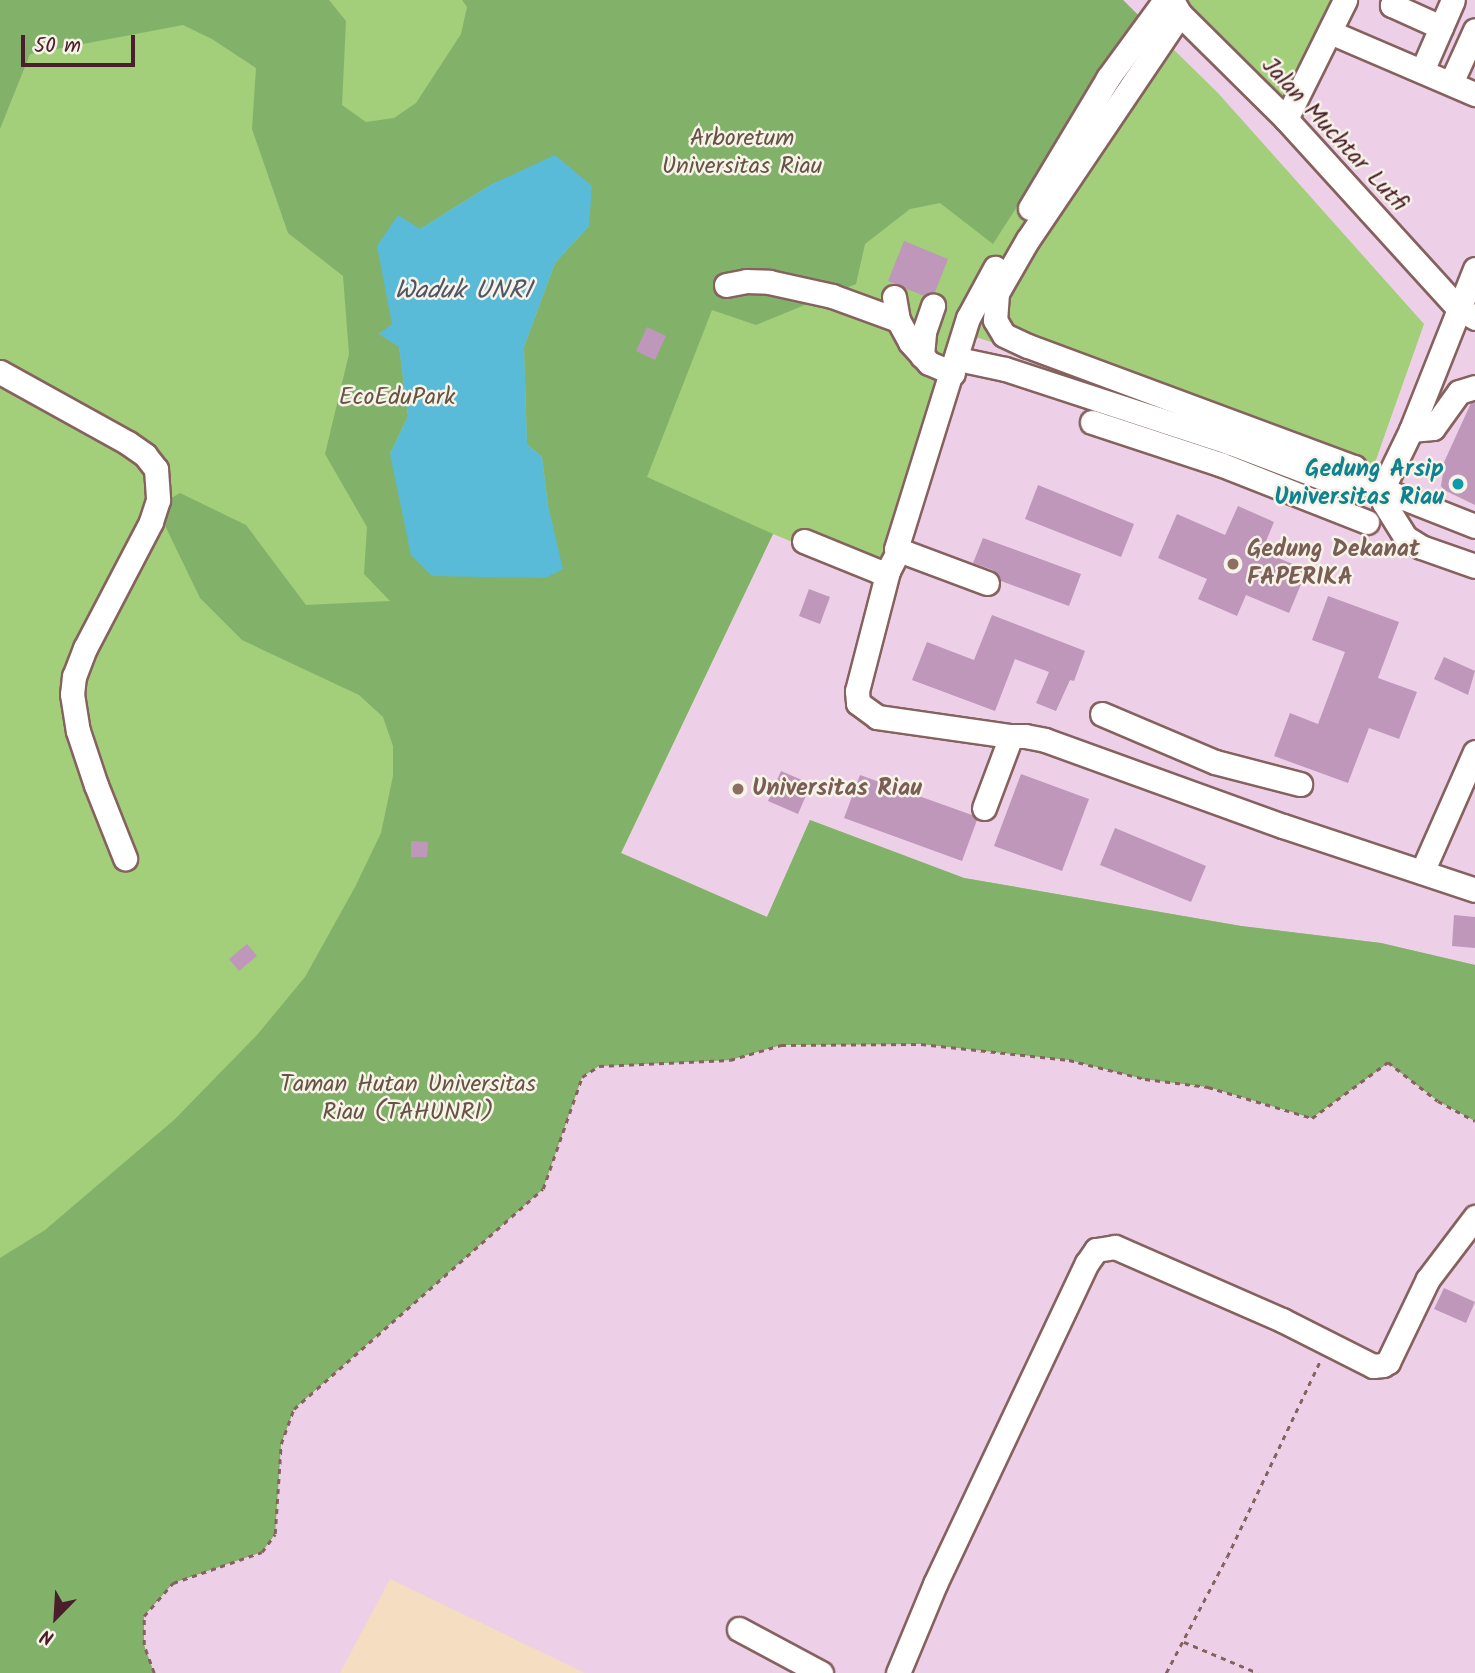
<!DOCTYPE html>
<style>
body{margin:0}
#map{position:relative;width:1475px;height:1673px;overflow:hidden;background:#f4ddc0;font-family:Kalam,sans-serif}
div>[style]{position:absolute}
.built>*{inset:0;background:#edd0e8}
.green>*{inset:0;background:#a3ce7a}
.forest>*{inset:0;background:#82b16a}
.water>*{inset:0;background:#59bbd7}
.building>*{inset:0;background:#bf97bb}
.path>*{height:2.5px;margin-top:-1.25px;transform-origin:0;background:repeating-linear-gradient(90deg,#86625f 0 5px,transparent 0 10px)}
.roads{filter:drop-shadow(2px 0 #86625f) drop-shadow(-2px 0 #86625f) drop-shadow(0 2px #86625f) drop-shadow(0 -2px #86625f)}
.minor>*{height:23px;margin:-11.5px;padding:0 11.5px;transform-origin:11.5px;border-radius:11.5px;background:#fff}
.dots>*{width:19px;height:19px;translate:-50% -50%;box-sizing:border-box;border:4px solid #f7f3e8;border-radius:50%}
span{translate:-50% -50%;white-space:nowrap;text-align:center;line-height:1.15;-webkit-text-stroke:5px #f7f3e8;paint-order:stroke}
.street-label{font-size:24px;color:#4a1f2b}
.park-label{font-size:24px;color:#655443}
.culture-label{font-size:24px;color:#0d838f;font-weight:700}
.right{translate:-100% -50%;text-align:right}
.education-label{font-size:24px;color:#785e54;font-weight:700}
.left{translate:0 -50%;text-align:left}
.water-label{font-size:26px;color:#4f5667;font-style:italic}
.north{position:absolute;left:21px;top:1582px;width:70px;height:70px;-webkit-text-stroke:5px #f7f3e8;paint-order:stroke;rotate:204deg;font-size:19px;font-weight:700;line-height:28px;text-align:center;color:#4a1f2b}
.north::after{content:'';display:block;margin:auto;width:24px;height:32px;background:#4a1f2b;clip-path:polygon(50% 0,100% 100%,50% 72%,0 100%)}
.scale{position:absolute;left:21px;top:35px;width:114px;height:32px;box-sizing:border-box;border:4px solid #4a1f2b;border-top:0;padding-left:9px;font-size:21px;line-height:24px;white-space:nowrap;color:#4a1f2b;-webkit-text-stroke:5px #f7f3e8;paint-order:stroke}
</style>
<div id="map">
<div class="built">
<i style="clip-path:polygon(0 0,1475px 0,1475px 1673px,585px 1673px,390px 1579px,340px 1673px,0 1673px)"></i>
</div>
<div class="green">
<i style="clip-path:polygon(0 0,1123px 0,1218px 93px,1424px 324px,1372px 471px,979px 338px,967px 341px,875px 576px,773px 534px,621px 853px,767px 917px,810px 820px,964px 878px,1241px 926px,1381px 943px,1475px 965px,1475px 1121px,1438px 1101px,1388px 1063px,1312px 1118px,1208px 1087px,1144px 1079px,1069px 1060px,921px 1044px,781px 1045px,730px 1060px,599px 1066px,582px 1077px,543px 1189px,294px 1409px,281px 1444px,275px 1534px,262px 1552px,173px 1583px,144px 1616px,144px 1645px,154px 1673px,0 1673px)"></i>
<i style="clip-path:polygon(1181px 0,1344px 0,1295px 99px,1277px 102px)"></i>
</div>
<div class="forest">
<i style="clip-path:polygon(evenodd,0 0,329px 0,346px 21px,342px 105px,366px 122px,394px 118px,416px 103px,461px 34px,467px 7px,462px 0,1123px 0,1139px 16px,993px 244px,940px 203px,910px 209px,865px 244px,856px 284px,756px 325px,712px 310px,647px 477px,773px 534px,621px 853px,767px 917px,810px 820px,964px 878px,1241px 926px,1381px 943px,1475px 965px,1475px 1121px,1438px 1101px,1388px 1063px,1312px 1118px,1208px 1087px,1144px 1079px,1069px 1060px,921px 1044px,781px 1045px,730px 1060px,599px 1066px,582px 1077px,543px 1189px,294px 1409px,281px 1444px,275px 1534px,262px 1552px,173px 1583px,144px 1616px,144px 1645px,154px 1673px,0 1673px,0 1258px,45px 1230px,174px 1120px,257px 1035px,305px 977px,355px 887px,381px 833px,393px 776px,393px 746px,383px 717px,359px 695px,242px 640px,200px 598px,156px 507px,180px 493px,246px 525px,306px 605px,390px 601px,364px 574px,367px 527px,325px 454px,349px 354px,343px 276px,288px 233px,252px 129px,256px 68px,212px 39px,183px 25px,30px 54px,0 129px,0 0,492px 184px,589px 226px,555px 263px,524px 347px,527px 444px,542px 457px,548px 505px,390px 454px,408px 416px,399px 346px,379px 334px,392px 325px,420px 229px,492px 184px)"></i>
</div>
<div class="water">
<i style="clip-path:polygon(555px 155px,592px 186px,589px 226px,555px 263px,524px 347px,527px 444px,542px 457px,548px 505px,563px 569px,545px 578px,432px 576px,411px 555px,390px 454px,408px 416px,399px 347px,379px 334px,392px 324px,377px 246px,398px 215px,420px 229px,492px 184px)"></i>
</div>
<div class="building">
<i style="clip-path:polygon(904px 241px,948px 259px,935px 292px,924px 296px,888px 281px)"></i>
<i style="clip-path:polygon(647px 327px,666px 336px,655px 360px,636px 351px)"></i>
<i style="clip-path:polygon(1475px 402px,1475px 505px,1444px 490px,1441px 486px,1443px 473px,1440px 471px,1471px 403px)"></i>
<i style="clip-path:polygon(1038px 485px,1134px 524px,1121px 557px,1025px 519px)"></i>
<i style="clip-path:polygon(1238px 506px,1274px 522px,1262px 551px,1307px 570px,1289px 613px,1246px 595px,1237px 616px,1198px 599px,1207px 579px,1158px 558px,1177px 514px,1225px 535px)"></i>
<i style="clip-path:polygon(983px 538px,1081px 574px,1069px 606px,1001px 581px,993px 570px,973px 563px)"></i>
<i style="clip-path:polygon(809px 589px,830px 597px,820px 624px,799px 616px)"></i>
<i style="clip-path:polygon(1328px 596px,1399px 622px,1378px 678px,1417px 692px,1399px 739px,1369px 728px,1348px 783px,1274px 756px,1290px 713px,1318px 724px,1345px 652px,1312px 640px)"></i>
<i style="clip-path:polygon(992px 615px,1085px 651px,1074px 681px,1070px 680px,1056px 711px,1036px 703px,1049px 672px,1015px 659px,995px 711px,912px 680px,927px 642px,974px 660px)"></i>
<i style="clip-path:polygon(1444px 657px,1475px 671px,1468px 695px,1434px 679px)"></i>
<i style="clip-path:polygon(781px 771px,811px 784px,798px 814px,768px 801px)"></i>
<i style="clip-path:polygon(1021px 774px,1089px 799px,1062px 871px,994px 846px)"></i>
<i style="clip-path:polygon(860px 775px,972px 815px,977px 820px,962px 861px,844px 818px)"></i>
<i style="clip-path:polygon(1115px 828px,1206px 866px,1191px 902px,1100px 865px)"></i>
<i style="clip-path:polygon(411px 841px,428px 842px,427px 857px,411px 857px)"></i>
<i style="clip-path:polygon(1454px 915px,1475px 917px,1475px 948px,1452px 946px)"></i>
<i style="clip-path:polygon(247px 944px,257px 956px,239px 971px,229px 959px)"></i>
<i style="clip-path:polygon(1444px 1288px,1475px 1302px,1466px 1323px,1434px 1309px)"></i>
</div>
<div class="path">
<i style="left:1184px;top:1642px;width:80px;rotate:22.7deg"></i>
<i style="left:154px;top:1673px;width:30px;rotate:-110deg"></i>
<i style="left:144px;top:1645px;width:29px;rotate:-90deg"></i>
<i style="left:144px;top:1616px;width:44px;rotate:-48.7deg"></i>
<i style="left:173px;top:1583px;width:94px;rotate:-19.2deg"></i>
<i style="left:262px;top:1552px;width:22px;rotate:-54deg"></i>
<i style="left:275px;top:1534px;width:90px;rotate:-86.2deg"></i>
<i style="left:281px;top:1444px;width:37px;rotate:-70deg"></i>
<i style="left:294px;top:1409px;width:332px;rotate:-41.5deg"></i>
<i style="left:543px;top:1189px;width:119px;rotate:-70.8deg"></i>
<i style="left:582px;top:1077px;width:20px;rotate:-33deg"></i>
<i style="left:599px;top:1066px;width:131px;rotate:-2.6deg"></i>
<i style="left:730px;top:1060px;width:53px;rotate:-16.4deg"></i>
<i style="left:781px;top:1045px;width:140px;rotate:-0.4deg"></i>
<i style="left:921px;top:1044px;width:149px;rotate:6.2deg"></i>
<i style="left:1069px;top:1060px;width:78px;rotate:14deg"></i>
<i style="left:1145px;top:1079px;width:64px;rotate:7.2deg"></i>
<i style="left:1208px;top:1087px;width:109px;rotate:16.6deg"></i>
<i style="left:1312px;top:1118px;width:94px;rotate:-36.4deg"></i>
<i style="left:1388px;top:1062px;width:63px;rotate:38deg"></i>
<i style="left:1438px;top:1101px;width:42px;rotate:28.4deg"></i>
<i style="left:1166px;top:1673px;width:131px;rotate:-62.3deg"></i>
<i style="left:1227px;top:1557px;width:217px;rotate:-64.6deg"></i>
</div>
<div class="roads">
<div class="minor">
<i style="left:1395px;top:0;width:6px;rotate:121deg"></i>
<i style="left:1392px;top:5px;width:54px;rotate:24.2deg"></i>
<i style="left:1173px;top:2px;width:14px;rotate:60deg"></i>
<i style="left:1180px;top:14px;width:149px;rotate:44.7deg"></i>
<i style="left:1286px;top:119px;width:256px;rotate:47.7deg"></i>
<i style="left:1458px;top:308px;width:20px;rotate:30deg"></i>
<i style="left:1180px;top:14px;width:272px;rotate:124deg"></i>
<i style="left:1028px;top:239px;width:62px;rotate:119.9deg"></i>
<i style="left:997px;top:293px;width:27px;rotate:94deg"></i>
<i style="left:995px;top:320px;width:17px;rotate:59deg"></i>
<i style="left:1004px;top:335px;width:26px;rotate:25deg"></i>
<i style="left:1028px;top:346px;width:348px;rotate:20.4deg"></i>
<i style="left:1354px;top:467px;width:21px;rotate:55deg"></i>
<i style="left:1330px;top:32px;width:158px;rotate:23.2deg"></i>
<i style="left:1422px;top:71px;width:77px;rotate:-66.4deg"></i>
<i style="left:1451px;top:83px;width:58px;rotate:-65.6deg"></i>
<i style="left:1286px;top:119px;width:133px;rotate:-63.6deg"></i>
<i style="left:1030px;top:208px;width:152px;rotate:-59deg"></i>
<i style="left:1108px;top:78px;width:97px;rotate:-53.8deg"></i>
<i style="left:1475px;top:269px;width:173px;rotate:111.7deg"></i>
<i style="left:1411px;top:430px;width:67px;rotate:115.8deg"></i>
<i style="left:1382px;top:490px;width:13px;rotate:81deg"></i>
<i style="left:1384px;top:503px;width:40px;rotate:58deg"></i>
<i style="left:1405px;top:537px;width:19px;rotate:32deg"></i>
<i style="left:1421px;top:547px;width:57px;rotate:19.4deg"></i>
<i style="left:726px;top:285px;width:20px;rotate:-11deg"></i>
<i style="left:746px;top:281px;width:23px;rotate:2deg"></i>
<i style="left:769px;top:282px;width:65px;rotate:12.5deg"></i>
<i style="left:832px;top:296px;width:70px;rotate:20deg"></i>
<i style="left:894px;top:297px;width:23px;rotate:80deg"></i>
<i style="left:898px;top:320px;width:25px;rotate:61deg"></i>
<i style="left:910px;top:342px;width:28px;rotate:48deg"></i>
<i style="left:929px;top:363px;width:26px;rotate:23deg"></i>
<i style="left:922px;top:356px;width:24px;rotate:-85deg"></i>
<i style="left:924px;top:332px;width:28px;rotate:-71deg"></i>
<i style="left:958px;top:359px;width:48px;rotate:12deg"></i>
<i style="left:1005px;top:369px;width:238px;rotate:18.1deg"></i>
<i style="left:1231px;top:443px;width:123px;rotate:20.9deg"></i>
<i style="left:1346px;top:487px;width:20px;rotate:-9deg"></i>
<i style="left:1366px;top:484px;width:10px;rotate:17deg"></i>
<i style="left:1376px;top:487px;width:106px;rotate:21.5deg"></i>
<i style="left:0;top:372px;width:146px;rotate:29deg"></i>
<i style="left:128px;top:443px;width:21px;rotate:35deg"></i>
<i style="left:145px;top:455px;width:18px;rotate:52deg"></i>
<i style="left:156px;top:469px;width:31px;rotate:86deg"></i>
<i style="left:158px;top:500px;width:23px;rotate:108deg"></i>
<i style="left:151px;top:522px;width:142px;rotate:117.6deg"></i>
<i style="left:85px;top:648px;width:30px;rotate:111deg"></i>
<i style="left:74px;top:676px;width:18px;rotate:96deg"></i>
<i style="left:72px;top:694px;width:37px;rotate:81deg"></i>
<i style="left:78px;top:731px;width:57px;rotate:71.6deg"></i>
<i style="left:96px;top:785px;width:79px;rotate:68.3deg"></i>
<i style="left:1092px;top:422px;width:135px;rotate:18.2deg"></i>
<i style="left:1220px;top:464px;width:158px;rotate:21.5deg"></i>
<i style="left:1411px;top:430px;width:22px;rotate:-5deg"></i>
<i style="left:1433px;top:428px;width:44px;rotate:-54.2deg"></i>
<i style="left:1459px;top:392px;width:17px;rotate:-17deg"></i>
<i style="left:804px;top:541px;width:80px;rotate:22.1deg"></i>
<i style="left:878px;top:571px;width:10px"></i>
<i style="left:888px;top:571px;width:13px;rotate:-63deg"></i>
<i style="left:888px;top:571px;width:124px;rotate:104.5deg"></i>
<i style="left:857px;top:691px;width:12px;rotate:85deg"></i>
<i style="left:858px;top:703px;width:24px;rotate:36deg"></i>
<i style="left:877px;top:717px;width:135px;rotate:8.1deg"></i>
<i style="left:987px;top:583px;width:97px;rotate:-159.5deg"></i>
<i style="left:896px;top:549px;width:242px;rotate:-72.7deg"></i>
<i style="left:968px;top:318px;width:57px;rotate:-61.6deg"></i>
<i style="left:1102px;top:714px;width:123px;rotate:23deg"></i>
<i style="left:1215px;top:762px;width:88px;rotate:14.5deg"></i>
<i style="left:984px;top:808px;width:77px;rotate:-69.4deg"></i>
<i style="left:1011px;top:736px;width:14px"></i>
<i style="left:1025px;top:736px;width:20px;rotate:11deg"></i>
<i style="left:1045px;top:740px;width:253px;rotate:19.9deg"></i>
<i style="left:1283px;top:826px;width:202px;rotate:18.4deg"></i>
<i style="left:1422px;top:872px;width:131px;rotate:-66.2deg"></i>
<i style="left:739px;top:1629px;width:93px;rotate:28.2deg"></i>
<i style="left:898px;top:1673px;width:96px;rotate:-67.4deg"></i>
<i style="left:935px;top:1584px;width:355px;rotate:-64.7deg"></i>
<i style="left:1087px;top:1263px;width:16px;rotate:-55deg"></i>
<i style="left:1096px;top:1250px;width:19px;rotate:-9deg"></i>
<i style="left:1115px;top:1247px;width:182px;rotate:23.6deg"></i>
<i style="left:1282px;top:1320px;width:102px;rotate:26.8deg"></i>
<i style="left:1373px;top:1366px;width:10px;rotate:-6deg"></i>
<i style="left:1383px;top:1365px;width:6px;rotate:-31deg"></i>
<i style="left:1388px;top:1362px;width:92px;rotate:-64.3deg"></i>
<i style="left:1428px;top:1279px;width:78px;rotate:-52.8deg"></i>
</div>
</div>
<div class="dots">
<i style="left:1458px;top:484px;background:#0f9aa8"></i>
<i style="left:1233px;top:564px;background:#8d6e63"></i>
<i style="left:738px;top:789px;background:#8d6e63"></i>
</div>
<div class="street-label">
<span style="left:1334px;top:135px;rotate:47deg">Jalan Muchtar Lutfi</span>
</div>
<div class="park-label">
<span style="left:742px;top:153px">Arboretum<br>Universitas Riau</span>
<span style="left:397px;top:398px">EcoEduPark</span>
<span style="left:408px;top:1099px">Taman Hutan Universitas<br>Riau (TAHUNRI)</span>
</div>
<div class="culture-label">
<span class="right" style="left:1444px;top:484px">Gedung Arsip<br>Universitas Riau</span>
</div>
<div class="education-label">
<span class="left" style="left:1247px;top:564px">Gedung Dekanat<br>FAPERIKA</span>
<span class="left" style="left:752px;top:789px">Universitas Riau</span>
</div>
<div class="water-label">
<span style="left:463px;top:292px">Waduk UNRI</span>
</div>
<div class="north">N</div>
<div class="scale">50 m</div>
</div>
